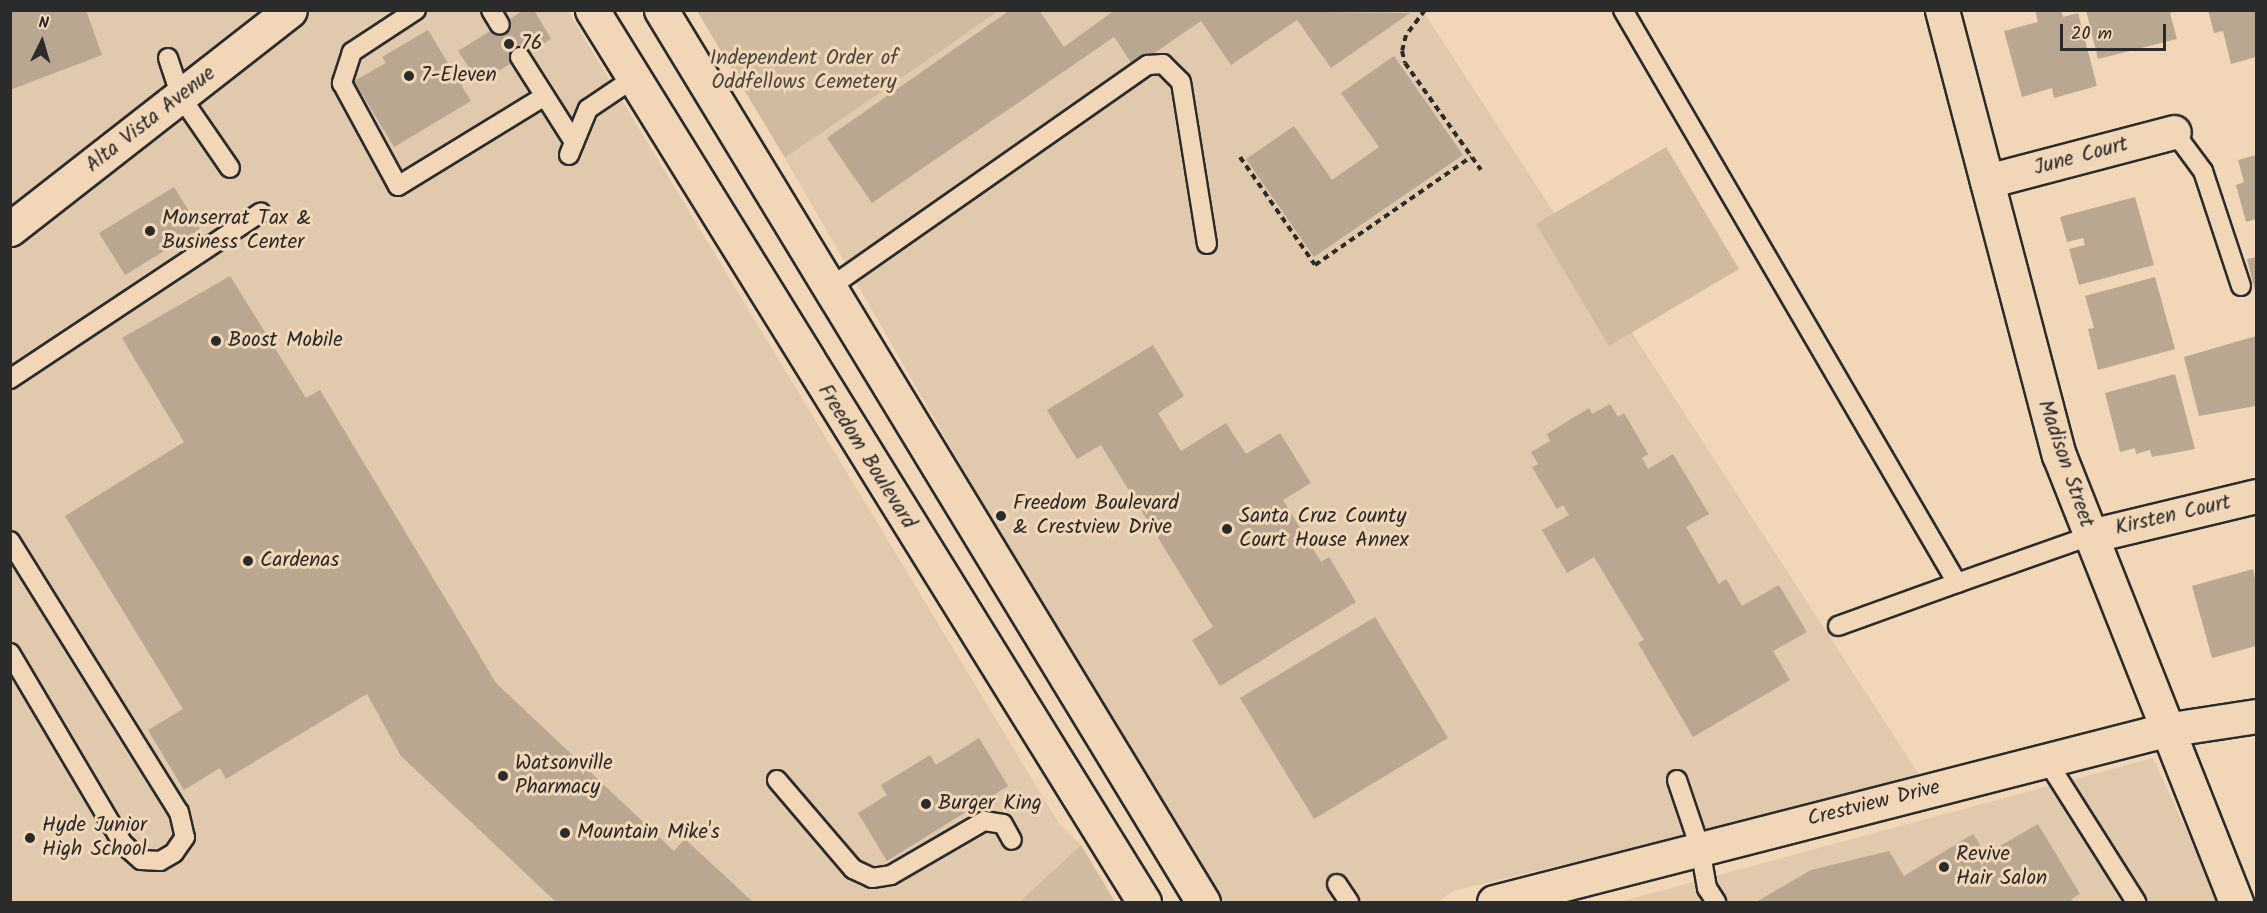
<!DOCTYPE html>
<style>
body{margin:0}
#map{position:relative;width:2267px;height:913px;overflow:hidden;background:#f1d7b8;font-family:Kalam,sans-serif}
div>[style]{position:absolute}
.built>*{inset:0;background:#e0c9ac}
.green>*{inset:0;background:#d0bba0}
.building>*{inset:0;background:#baa791}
.path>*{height:4px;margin-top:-2px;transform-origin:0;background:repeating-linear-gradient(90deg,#2b2b2b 0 6px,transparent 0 10.5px)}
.roads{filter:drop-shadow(2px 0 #2b2b2b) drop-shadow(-2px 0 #2b2b2b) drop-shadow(0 2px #2b2b2b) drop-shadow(0 -2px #2b2b2b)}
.lane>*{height:18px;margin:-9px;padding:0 9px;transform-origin:9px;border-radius:9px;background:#f1d7b8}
.street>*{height:33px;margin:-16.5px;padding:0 16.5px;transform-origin:16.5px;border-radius:16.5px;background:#f1d7b8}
.secondary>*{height:33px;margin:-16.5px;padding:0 16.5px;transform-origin:16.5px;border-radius:16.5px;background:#f1d7b8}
.dots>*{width:16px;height:16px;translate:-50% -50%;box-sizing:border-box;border:3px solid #f1d7b8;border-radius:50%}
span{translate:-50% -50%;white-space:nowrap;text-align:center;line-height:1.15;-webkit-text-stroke:6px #f1d7b8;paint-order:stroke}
.poi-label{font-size:21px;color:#2b2b2b}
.left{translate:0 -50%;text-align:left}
.park-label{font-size:21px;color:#4c4842}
.street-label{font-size:21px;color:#2b2b2b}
.frame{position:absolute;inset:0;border:12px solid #2b2b2b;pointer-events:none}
.north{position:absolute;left:12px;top:12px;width:60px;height:60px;-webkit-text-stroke:4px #f1d7b8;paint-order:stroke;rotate:5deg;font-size:16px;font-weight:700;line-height:24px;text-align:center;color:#2b2b2b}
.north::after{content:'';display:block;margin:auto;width:21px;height:27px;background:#2b2b2b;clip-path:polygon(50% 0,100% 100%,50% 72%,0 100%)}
.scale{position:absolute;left:2060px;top:24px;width:106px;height:27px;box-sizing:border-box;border:3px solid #2b2b2b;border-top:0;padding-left:8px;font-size:18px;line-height:21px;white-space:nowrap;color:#2b2b2b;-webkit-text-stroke:4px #f1d7b8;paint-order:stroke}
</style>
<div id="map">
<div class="built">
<i style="clip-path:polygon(10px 11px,568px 11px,1058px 822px,1081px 845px,1019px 902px,11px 902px)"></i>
<i style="clip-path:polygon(999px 11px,1423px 11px,1922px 779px,1453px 891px,1438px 902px,1211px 902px,785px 158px)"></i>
<i style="clip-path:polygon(2153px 758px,2219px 902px,1619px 902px)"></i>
</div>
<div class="green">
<i style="clip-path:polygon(697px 11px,999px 11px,785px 158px)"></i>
<i style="clip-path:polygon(1666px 147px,1739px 269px,1609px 346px,1536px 224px)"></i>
<i style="clip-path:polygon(1081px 845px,1115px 902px,1019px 902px)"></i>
</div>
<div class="building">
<i style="clip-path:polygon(10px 10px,86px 10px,102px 55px,10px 90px)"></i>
<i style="clip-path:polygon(524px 10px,534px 10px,551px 39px,479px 83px,458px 51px)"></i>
<i style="clip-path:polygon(1010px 10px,1039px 10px,1064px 47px,1115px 10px,1410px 13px,1331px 68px,1297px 20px,1231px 65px,1201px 21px,1134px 67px,1114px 37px,872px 203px,827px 138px)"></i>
<i style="clip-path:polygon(2035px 10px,2061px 10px,2063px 17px,2078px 13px,2097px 86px,2054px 98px,2052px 88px,2022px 97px,2004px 31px,2038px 22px)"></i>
<i style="clip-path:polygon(2086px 10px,2177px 10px,2170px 13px,2177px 39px,2098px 59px)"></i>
<i style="clip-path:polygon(2208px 10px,2256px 10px,2256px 57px,2231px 64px,2223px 31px,2214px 33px)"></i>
<i style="clip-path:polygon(428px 30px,471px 101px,394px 147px,354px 81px,386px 63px,382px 57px)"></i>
<i style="clip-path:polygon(1394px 56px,1463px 155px,1314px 257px,1246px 159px,1294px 126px,1332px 180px,1379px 147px,1341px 93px)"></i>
<i style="clip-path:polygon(2256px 155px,2256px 219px,2246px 222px,2236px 185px,2244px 182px,2238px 160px)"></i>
<i style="clip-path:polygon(174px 187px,200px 229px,125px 275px,99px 233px)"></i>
<i style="clip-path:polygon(2135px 197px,2154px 265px,2079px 285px,2069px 249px,2085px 245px,2083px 238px,2067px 242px,2060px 217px)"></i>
<i style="clip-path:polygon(2256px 257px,2256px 295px,2247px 259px)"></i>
<i style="clip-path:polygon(230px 276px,306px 398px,320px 390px,496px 683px,674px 851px,685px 839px,753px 902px,556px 902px,401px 756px,367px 694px,226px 779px,220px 768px,184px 790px,148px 730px,183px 709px,65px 516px,184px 442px,122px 338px)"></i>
<i style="clip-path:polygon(2155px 277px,2175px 349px,2098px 370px,2088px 329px,2094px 328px,2085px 296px)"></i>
<i style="clip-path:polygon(2256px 336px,2256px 406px,2199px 416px,2184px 357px)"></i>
<i style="clip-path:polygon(1153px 345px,1184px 396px,1158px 413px,1181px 451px,1226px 423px,1246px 454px,1280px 433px,1311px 483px,1283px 500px,1321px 562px,1329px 557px,1356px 602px,1220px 686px,1192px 640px,1213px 627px,1101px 445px,1077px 459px,1047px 410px)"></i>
<i style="clip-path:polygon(2175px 374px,2195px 449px,2152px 457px,2150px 450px,2136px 454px,2135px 448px,2120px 452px,2105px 393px)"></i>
<i style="clip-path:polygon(1610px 404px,1618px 417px,1624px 413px,1648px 454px,1642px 458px,1648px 469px,1673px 454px,1709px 514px,1686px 527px,1719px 584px,1726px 579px,1742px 606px,1779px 585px,1807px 632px,1773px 651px,1790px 680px,1693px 737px,1638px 643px,1644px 640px,1594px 557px,1567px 573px,1542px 530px,1569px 515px,1563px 505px,1557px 509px,1532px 467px,1538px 464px,1531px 452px,1550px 441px,1547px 434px,1589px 408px,1592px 414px)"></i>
<i style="clip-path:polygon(2253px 569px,2256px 583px,2256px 646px,2212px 658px,2192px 586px)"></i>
<i style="clip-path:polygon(1375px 617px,1448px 738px,1314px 819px,1240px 698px)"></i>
<i style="clip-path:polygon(979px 738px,1008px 786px,887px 861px,858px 813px,887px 795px,881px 785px,930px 755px,936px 765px)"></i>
<i style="clip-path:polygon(2038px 824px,2080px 894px,2071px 899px,2074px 902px,1756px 902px,1811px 870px,1889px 851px,1904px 876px,1973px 834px,1986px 854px)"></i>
</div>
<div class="path">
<i style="left:1425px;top:10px;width:31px;rotate:127deg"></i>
<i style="left:1406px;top:35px;width:16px;rotate:104deg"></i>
<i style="left:1402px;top:51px;width:12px;rotate:76deg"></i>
<i style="left:1405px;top:63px;width:131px;rotate:54.6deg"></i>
<i style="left:1240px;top:157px;width:131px;rotate:55.2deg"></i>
<i style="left:1315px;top:265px;width:190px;rotate:-34.7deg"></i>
</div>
<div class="roads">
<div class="lane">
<i style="left:416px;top:10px;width:77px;rotate:146.7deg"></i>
<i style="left:352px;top:52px;width:33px;rotate:108deg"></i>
<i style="left:342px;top:83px;width:117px;rotate:61.5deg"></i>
<i style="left:398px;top:186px;width:172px;rotate:-31.5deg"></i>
<i style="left:491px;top:10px;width:17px;rotate:59deg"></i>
<i style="left:1623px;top:10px;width:663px;rotate:59.76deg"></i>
<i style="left:1957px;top:583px;width:141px;rotate:-19.5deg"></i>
<i style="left:520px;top:57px;width:101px;rotate:57.6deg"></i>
<i style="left:168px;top:58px;width:41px;rotate:71.6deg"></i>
<i style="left:181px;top:97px;width:86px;rotate:55.4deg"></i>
<i style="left:2174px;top:132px;width:49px;rotate:53.4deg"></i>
<i style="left:2203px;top:171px;width:121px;rotate:71.7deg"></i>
<i style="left:569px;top:155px;width:50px;rotate:-67.6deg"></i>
<i style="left:588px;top:109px;width:55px;rotate:-34deg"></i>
<i style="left:829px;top:288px;width:389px;rotate:-35deg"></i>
<i style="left:1148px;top:65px;width:15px;rotate:-4deg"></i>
<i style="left:1163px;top:64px;width:25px;rotate:45deg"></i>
<i style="left:1181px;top:82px;width:164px;rotate:80.9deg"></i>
<i style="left:10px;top:379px;width:301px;rotate:-33.6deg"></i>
<i style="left:10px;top:541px;width:319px;rotate:58.1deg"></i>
<i style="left:179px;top:812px;width:26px;rotate:77deg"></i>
<i style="left:185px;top:837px;width:19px;rotate:125deg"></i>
<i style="left:174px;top:853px;width:16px;rotate:150deg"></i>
<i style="left:160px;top:861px;width:19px;rotate:-177deg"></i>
<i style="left:141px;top:860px;width:24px;rotate:-138deg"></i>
<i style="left:123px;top:844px;width:222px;rotate:-120.6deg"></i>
<i style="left:1838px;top:626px;width:127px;rotate:-19.9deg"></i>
<i style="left:2047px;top:761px;width:167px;rotate:57.7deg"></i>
<i style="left:777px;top:780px;width:117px;rotate:49.5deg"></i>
<i style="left:853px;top:869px;width:21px;rotate:25deg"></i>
<i style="left:872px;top:878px;width:19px;rotate:-9deg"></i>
<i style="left:891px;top:875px;width:108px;rotate:-30.1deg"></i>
<i style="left:984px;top:821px;width:19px;rotate:9deg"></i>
<i style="left:1003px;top:824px;width:18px;rotate:61deg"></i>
<i style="left:1677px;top:780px;width:72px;rotate:71.3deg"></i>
<i style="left:1700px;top:848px;width:41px;rotate:80.1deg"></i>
<i style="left:1707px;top:888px;width:17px;rotate:57deg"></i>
<i style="left:1337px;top:884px;width:22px;rotate:56deg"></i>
</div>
<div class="street">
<i style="left:1942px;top:10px;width:460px;rotate:75.3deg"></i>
<i style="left:2059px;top:455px;width:481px;rotate:68.4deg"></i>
<i style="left:1987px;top:181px;width:193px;rotate:-14.7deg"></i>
<i style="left:10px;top:229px;width:355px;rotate:-38deg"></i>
<i style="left:2090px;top:536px;width:171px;rotate:-13.5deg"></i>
<i style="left:1494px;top:902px;width:693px;rotate:-14.38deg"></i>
<i style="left:2165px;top:730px;width:92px;rotate:-8.7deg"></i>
</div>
<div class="secondary">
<i style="left:592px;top:10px;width:1049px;rotate:58.25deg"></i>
<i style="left:661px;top:10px;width:1044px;rotate:58.72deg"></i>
</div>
</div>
<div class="dots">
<i style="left:509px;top:44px;background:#2b2b2b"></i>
<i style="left:409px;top:76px;background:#2b2b2b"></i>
<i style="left:150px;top:231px;background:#2b2b2b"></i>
<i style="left:216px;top:341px;background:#2b2b2b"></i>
<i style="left:1001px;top:516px;background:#2b2b2b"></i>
<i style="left:1227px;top:529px;background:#2b2b2b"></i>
<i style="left:248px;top:561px;background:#2b2b2b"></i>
<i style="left:503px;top:776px;background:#2b2b2b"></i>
<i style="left:926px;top:804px;background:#2b2b2b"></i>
<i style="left:565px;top:833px;background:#2b2b2b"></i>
<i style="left:30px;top:838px;background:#2b2b2b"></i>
<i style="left:1944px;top:867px;background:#2b2b2b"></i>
</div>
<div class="poi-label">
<span class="left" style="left:521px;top:44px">76</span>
<span class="left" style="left:421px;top:76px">7-Eleven</span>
<span class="left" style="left:162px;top:231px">Monserrat Tax &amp;<br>Business Center</span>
<span class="left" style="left:228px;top:341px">Boost Mobile</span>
<span class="left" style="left:1013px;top:516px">Freedom Boulevard<br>&amp; Crestview Drive</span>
<span class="left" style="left:1239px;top:529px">Santa Cruz County<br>Court House Annex</span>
<span class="left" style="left:260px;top:561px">Cardenas</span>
<span class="left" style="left:515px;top:776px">Watsonville<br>Pharmacy</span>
<span class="left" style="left:938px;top:804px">Burger King</span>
<span class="left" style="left:42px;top:838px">Hyde Junior<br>High School</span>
<span class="left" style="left:577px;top:833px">Mountain Mike's</span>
<span class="left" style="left:1956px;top:867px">Revive<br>Hair Salon</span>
</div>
<div class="park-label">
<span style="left:804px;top:71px">Independent Order of<br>Oddfellows Cemetery</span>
</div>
<div class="street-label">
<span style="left:151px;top:120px;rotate:-38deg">Alta Vista Avenue</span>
<span style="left:2081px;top:157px;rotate:-15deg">June Court</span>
<span style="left:866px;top:457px;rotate:58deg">Freedom Boulevard</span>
<span style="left:2065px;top:464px;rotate:71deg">Madison Street</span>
<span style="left:2173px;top:516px;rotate:-13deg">Kirsten Court</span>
<span style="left:1874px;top:804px;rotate:-14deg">Crestview Drive</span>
</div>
<div class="frame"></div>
<div class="north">N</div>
<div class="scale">20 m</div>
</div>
